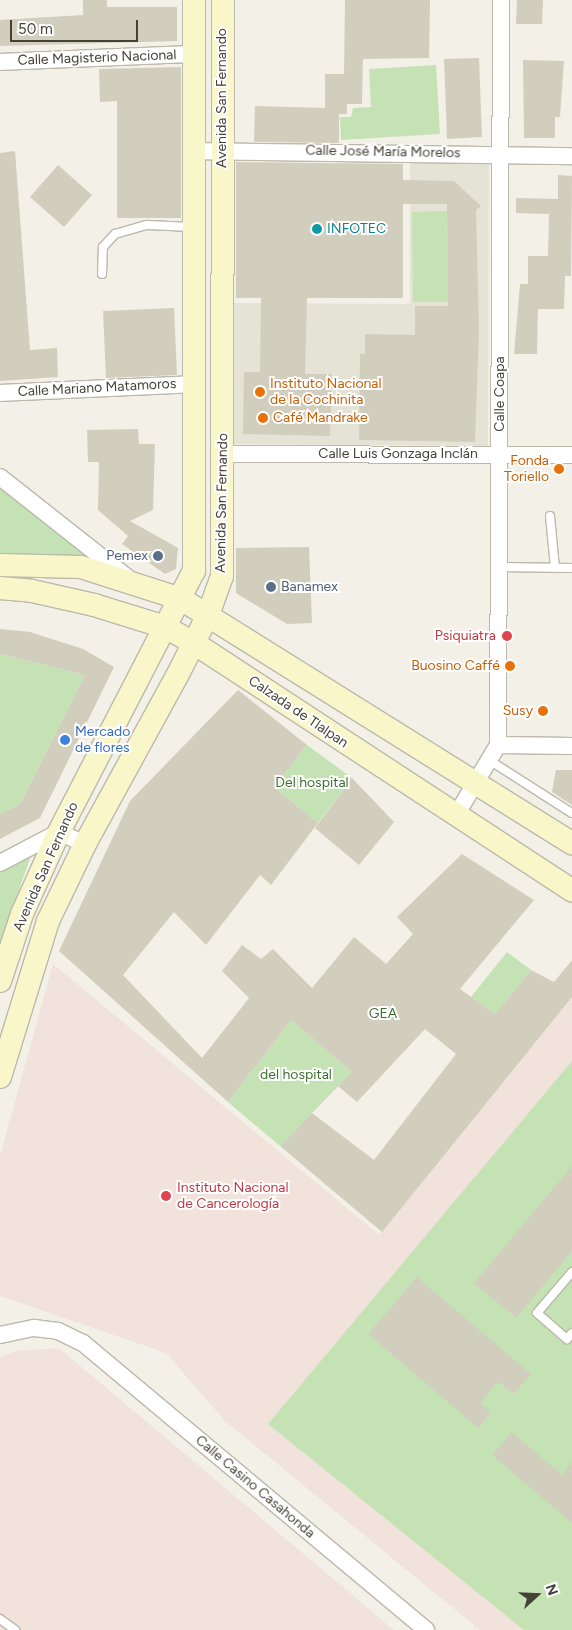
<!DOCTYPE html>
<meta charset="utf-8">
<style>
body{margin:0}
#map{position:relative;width:572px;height:1630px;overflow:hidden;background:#f2f0e7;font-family:Figtree,sans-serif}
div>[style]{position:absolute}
.residential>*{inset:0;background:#e5e3d6}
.medical>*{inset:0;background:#f1e3dc}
.green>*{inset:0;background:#c4e2b4}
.building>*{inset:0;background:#d2cebe}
.roads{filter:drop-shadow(1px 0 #bcb9ab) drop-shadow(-1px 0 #bcb9ab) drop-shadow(0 1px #bcb9ab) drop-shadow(0 -1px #bcb9ab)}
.lane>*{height:8px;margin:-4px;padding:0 4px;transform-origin:4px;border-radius:4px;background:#fff}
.street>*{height:16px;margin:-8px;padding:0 8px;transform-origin:8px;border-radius:8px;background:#fff}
.secondary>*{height:22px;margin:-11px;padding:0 11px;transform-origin:11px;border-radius:11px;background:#f9f7ca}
.dots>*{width:14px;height:14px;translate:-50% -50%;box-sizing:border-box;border:2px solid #fff;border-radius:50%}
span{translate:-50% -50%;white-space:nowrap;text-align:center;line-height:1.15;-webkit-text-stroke:4px #fff;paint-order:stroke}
.street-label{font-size:14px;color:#444137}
.culture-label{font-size:14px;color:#0d838f}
.left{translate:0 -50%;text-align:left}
.food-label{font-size:14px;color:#c56008}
.right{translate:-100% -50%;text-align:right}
.service-label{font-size:14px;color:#4e5e75}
.health-label{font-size:14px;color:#be3a42}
.shop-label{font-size:14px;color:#366cbe}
.park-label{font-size:14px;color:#3c7030}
.north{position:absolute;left:512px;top:1570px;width:50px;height:50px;-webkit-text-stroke:4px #fff;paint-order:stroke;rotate:70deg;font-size:14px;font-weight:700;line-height:20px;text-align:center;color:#444137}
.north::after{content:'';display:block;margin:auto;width:18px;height:22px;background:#444137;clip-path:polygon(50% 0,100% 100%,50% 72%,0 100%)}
.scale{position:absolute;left:10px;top:20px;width:128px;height:22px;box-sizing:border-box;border:2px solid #444137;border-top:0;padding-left:6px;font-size:15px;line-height:18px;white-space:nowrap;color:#444137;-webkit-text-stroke:4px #fff;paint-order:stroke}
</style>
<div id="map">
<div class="residential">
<i style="clip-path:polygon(410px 161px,489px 161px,488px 446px,232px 444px,232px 303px,410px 304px)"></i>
</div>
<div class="medical">
<i style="clip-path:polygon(53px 964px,379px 1235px,572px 997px,572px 1630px,480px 1630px,225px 1421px,166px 1353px,0 1296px,0 1156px)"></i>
<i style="clip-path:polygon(59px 1348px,394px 1630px,0 1630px,0 1357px,16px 1351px)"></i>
</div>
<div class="green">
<i style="clip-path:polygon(436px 65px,440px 134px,341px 140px,340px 117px,351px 117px,353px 108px,371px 107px,369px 69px)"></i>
<i style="clip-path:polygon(447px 211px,448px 302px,413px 302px,412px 212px)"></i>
<i style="clip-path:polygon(0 488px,91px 559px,0 561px)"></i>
<i style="clip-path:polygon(0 654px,85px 675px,20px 804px,0 814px)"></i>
<i style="clip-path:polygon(307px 745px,352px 778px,318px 823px,274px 787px)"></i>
<i style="clip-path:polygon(31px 856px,0 943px,0 871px)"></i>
<i style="clip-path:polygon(507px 952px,531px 970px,495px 1014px,471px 997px)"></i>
<i style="clip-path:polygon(291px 1020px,352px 1072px,280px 1146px,228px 1102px)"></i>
<i style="clip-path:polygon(572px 1061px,572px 1630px,524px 1630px,268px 1424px)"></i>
</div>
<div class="building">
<i style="clip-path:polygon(83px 0,107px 0,107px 7px,177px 7px,177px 41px,0 46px,0 20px,83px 15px)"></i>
<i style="clip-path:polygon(345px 0,430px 0,429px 58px,363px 59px,362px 104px,347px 104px,347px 114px,339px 114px,339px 143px,254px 142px,255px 106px,325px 108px,325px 74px,344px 74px)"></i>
<i style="clip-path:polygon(517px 0,543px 0,542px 24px,516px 24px)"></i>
<i style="clip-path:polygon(479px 58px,482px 137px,447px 139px,444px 59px)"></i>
<i style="clip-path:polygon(523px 60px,564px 61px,560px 117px,555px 117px,555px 138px,524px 138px)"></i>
<i style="clip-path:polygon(181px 67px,181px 218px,117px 218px,117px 101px,100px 102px,99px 69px)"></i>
<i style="clip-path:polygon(15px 151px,30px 350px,57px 348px,58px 377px,0 381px,0 153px)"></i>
<i style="clip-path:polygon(236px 162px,403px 164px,403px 180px,454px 181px,481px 206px,476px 210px,479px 329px,475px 442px,359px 440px,360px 354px,365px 354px,365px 334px,415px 335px,415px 306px,448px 306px,447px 204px,403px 204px,403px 298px,307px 298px,305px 374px,332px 374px,330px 436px,243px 434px,244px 372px,260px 372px,261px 298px,236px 298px)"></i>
<i style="clip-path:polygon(58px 165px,92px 195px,64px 227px,30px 197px)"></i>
<i style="clip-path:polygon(558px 175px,572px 176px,571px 276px,565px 276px,564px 309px,538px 309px,537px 354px,514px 354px,520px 284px,528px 284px,528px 256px,548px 256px,549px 214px,516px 213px,516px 198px,558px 199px)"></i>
<i style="clip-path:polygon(174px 308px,177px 375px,106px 378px,103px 311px)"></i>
<i style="clip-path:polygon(138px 429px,139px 444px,155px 444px,153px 510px,130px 521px,178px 548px,176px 569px,165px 574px,122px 544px,128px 536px,98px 510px,99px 462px,88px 462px,87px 430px)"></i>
<i style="clip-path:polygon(309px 547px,312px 623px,287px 624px,236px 593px,236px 548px)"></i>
<i style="clip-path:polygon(0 629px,30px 632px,83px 649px,114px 667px,40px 818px,0 839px,0 814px,20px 804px,85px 675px,0 654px)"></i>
<i style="clip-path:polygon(238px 690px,307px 745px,274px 787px,318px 823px,271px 885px,260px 875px,206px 945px,174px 912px,123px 975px,202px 1058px,249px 998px,222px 971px,242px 945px,261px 959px,273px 949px,312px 988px,354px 937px,386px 964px,413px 934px,397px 917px,462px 854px,534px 900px,460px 989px,495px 1014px,531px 970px,554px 982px,572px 960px,572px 997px,382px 1232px,280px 1146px,312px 1113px,374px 1160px,456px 1054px,425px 1029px,357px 1102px,338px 1086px,352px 1072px,291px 1020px,228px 1102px,59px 951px,130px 801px)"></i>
<i style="clip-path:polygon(556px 770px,572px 770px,572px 805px,552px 792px)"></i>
<i style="clip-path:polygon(352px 778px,394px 822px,359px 865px,315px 828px)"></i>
<i style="clip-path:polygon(572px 1166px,572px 1251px,516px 1318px,474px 1283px)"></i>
<i style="clip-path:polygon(417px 1277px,531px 1374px,514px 1394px,498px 1382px,480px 1403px,491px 1413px,478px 1428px,368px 1334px)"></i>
<i style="clip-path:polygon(512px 1432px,562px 1475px,572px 1462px,572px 1523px,492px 1455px)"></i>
</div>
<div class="roads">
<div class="lane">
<i style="left:102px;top:274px;width:27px;rotate:-88deg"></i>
<i style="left:103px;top:247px;width:18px;rotate:-47deg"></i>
<i style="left:115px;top:234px;width:33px;rotate:-16deg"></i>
<i style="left:147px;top:225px;width:45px;rotate:2.5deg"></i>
<i style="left:550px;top:516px;width:52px;rotate:84.5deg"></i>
<i style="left:499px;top:567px;width:73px;rotate:0.8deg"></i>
<i style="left:489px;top:760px;width:98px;rotate:32.6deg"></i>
<i style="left:572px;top:1272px;width:54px;rotate:130.5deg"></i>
<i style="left:537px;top:1313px;width:40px;rotate:41deg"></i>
<i style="left:567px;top:1339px;width:8px;rotate:-50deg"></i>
<i style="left:0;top:1619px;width:19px;rotate:36deg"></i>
</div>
<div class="street">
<i style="left:0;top:62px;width:194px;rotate:-2.4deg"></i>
<i style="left:194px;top:151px;width:378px;rotate:0.8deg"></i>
<i style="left:0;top:393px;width:195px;rotate:-2.6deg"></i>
<i style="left:225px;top:454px;width:347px;rotate:0.2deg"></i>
<i style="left:0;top:477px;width:164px;rotate:38.3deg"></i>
<i style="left:498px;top:745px;width:74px;rotate:0.8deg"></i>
<i style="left:455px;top:817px;width:84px;rotate:-59.2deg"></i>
<i style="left:498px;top:745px;width:745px;rotate:-89.77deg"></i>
<i style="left:0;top:863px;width:67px;rotate:-27.7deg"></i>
<i style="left:59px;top:832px;width:29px;rotate:25deg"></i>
<i style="left:0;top:1335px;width:35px;rotate:-12deg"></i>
<i style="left:34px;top:1328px;width:24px;rotate:7deg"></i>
<i style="left:58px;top:1331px;width:28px;rotate:26deg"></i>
<i style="left:83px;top:1343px;width:447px;rotate:39.9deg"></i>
</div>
<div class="secondary">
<i style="left:0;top:565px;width:81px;rotate:1.4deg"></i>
<i style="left:81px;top:567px;width:105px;rotate:17.7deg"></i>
<i style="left:181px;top:599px;width:461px;rotate:32deg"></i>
<i style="left:0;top:588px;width:32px;rotate:5deg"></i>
<i style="left:32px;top:591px;width:64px;rotate:12.7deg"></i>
<i style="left:94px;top:605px;width:74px;rotate:17.2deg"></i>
<i style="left:165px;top:627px;width:33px;rotate:29deg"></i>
<i style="left:194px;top:643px;width:452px;rotate:33.2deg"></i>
<i style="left:0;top:981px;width:71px;rotate:-71.8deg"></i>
<i style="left:22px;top:914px;width:90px;rotate:-65.7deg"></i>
<i style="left:59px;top:832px;width:294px;rotate:-62.7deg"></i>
<i style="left:194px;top:571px;width:571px;rotate:-90deg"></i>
<i style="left:0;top:1077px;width:163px;rotate:-72.9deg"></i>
<i style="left:48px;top:921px;width:85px;rotate:-64.3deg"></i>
<i style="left:85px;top:844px;width:192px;rotate:-61.3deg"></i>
<i style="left:177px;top:676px;width:68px;rotate:-63.1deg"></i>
<i style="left:208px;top:615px;width:41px;rotate:-70.3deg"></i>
<i style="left:222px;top:576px;width:576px;rotate:-89.9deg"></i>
</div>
</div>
<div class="dots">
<i style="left:317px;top:229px;background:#0f9aa8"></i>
<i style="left:260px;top:392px;background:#e8710a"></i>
<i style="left:263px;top:418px;background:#e8710a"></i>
<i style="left:559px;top:469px;background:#e8710a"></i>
<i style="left:158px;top:556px;background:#5c6f8a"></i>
<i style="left:271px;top:587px;background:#5c6f8a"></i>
<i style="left:507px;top:636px;background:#e0444e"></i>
<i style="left:510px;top:666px;background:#e8710a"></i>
<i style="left:543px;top:711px;background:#e8710a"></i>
<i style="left:65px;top:740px;background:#3f7fe0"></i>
<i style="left:166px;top:1196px;background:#e0444e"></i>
</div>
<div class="street-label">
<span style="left:97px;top:58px;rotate:-2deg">Calle Magisterio Nacional</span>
<span style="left:222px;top:98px;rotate:-90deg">Avenida San Fernando</span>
<span style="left:383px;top:152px;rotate:1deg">Calle José María Morelos</span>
<span style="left:97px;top:388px;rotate:-3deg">Calle Mariano Matamoros</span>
<span style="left:500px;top:394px;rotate:-90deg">Calle Coapa</span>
<span style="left:398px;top:454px">Calle Luis Gonzaga Inclán</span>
<span style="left:222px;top:503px;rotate:-89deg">Avenida San Fernando</span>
<span style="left:298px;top:712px;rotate:34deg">Calzada de Tlalpan</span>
<span style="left:46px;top:867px;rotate:-66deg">Avenida San Fernando</span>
<span style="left:255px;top:1487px;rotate:40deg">Calle Casino Casahonda</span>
</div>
<div class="culture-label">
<span class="left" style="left:327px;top:229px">INFOTEC</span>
</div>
<div class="food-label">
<span class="left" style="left:270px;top:392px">Instituto Nacional<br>de la Cochinita</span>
<span class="left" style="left:273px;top:418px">Café Mandrake</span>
<span class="right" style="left:549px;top:469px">Fonda<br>Toriello</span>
<span class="right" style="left:500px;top:666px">Buosino Caffé</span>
<span class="right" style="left:533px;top:711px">Susy</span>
</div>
<div class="service-label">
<span class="right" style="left:148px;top:556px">Pemex</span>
<span class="left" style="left:281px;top:587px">Banamex</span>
</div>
<div class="health-label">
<span class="right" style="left:496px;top:636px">Psiquiatra</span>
<span class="left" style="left:177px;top:1196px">Instituto Nacional<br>de Cancerología</span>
</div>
<div class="shop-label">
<span class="left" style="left:75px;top:740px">Mercado<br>de flores</span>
</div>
<div class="park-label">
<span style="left:312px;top:783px">Del hospital</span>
<span style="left:383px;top:1014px">GEA</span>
<span style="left:296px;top:1075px">del hospital</span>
</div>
<div class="north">N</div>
<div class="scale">50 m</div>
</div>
